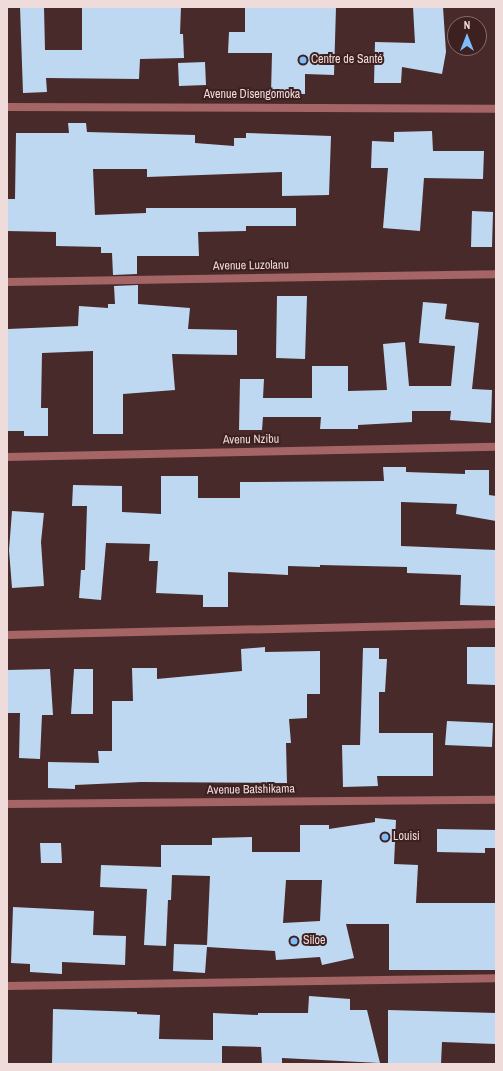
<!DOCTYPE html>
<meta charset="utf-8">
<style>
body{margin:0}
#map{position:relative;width:503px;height:1071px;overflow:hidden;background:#482a2a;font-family:"Archivo Narrow",sans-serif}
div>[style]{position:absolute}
.building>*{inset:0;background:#bfd8f2}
.minor>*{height:8px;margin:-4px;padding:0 4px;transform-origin:4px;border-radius:4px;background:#a56566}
.dots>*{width:11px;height:11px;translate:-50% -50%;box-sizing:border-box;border:2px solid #3d2020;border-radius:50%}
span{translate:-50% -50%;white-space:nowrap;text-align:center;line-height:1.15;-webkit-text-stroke:4px #3d2020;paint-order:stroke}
.poi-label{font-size:12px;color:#efdbda}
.left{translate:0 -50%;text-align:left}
.street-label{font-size:12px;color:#efdbda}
.frame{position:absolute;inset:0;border:8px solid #efdbda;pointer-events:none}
.north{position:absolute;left:447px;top:16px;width:40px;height:40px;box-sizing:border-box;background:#3d2020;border:1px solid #846b6a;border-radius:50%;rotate:0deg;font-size:11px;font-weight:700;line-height:16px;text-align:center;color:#efdbda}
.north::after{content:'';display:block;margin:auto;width:14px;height:18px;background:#7fbdfa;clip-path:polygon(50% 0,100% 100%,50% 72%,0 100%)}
</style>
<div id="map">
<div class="building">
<i style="clip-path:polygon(20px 7px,44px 7px,45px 50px,82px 50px,82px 7px,181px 7px,180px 34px,183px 34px,184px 58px,140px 59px,139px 79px,46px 78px,47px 92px,23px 93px)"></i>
<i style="clip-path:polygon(245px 7px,336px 7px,334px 75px,305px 74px,305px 94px,271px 93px,272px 53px,228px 53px,229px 32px,245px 32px)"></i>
<i style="clip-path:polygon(413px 7px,443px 7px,446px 52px,442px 74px,402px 67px,401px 83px,374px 83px,375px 42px,415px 43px)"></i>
<i style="clip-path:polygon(205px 62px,206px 85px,179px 86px,178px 63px)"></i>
<i style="clip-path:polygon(68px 123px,86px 123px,87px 132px,195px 135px,195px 143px,234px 146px,234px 138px,246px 138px,246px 133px,331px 136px,329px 195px,282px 196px,282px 172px,147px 177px,147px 169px,93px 169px,95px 215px,146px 213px,146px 208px,296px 208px,296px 226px,246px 226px,246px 231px,198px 232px,199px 256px,137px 256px,137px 274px,113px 275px,112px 253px,101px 253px,101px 247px,56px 246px,56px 232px,7px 231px,7px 199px,15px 199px,16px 133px,69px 133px)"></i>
<i style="clip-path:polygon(432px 131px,433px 151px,484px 151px,483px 179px,424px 178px,420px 231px,383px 228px,388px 168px,371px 168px,372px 141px,394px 142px,394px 132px)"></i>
<i style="clip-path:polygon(472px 211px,493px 212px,492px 247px,471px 247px)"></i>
<i style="clip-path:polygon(138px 285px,138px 304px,190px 308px,188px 329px,237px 330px,237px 355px,172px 354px,175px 390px,123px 394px,123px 434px,93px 434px,93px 351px,42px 353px,41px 408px,48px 408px,48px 436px,24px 436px,24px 431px,7px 431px,7px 331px,8px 329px,78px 326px,79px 306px,108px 308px,108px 304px,115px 304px,114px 286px)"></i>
<i style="clip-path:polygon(277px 296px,307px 296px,305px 359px,276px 358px)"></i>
<i style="clip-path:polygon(423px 302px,447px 304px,445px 319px,479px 323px,472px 389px,492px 390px,491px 423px,450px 420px,451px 411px,412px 411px,412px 422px,358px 425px,358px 429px,320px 429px,321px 417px,263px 417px,262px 430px,239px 430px,240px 379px,264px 379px,263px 398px,312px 398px,312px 366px,348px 366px,348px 391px,387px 390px,383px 344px,405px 342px,409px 386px,451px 386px,455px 346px,419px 343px)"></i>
<i style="clip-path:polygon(383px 467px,406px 467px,406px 472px,465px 474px,465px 470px,489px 470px,489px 495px,496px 496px,496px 521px,456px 514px,457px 504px,401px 502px,401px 546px,496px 550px,496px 606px,460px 605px,461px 575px,407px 573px,407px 567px,320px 565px,320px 567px,288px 566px,288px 575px,228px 572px,228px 607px,203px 607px,203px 595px,156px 593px,158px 561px,149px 561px,150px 544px,106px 543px,101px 600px,79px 598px,81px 570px,85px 570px,87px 506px,72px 506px,73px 485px,122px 486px,122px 512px,161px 514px,161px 476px,198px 476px,198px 498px,240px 498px,240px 482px,384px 481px)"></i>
<i style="clip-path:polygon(12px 511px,44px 513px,41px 542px,44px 586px,12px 588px,9px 550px)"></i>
<i style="clip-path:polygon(265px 647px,265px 652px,320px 651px,320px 694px,307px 694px,307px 718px,289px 719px,291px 743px,286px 743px,287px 783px,141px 782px,75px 785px,75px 789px,48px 788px,48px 762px,99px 763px,98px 751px,112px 751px,112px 701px,133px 701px,132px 668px,157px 668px,157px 679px,242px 671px,241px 649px)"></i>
<i style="clip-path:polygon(467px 647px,496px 647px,496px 685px,467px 684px)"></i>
<i style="clip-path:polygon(363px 648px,379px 648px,379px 659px,387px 659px,385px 692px,379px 692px,379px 733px,433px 733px,433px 776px,377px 776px,378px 786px,343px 787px,342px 745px,360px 745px)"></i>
<i style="clip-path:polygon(50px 669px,53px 715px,42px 715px,40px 759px,19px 758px,20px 713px,7px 713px,7px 670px)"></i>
<i style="clip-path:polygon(74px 669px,93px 669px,93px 714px,71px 714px)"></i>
<i style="clip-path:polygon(447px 721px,493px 723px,492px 747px,445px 745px)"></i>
<i style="clip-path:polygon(evenodd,375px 818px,396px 820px,394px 864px,418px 865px,416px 903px,496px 903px,496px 970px,389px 970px,389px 924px,346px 924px,354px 958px,322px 965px,320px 957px,276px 960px,275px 951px,207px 947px,205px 973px,173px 971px,174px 944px,207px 945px,210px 876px,172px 875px,171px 900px,168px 900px,166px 946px,144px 945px,147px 889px,100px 887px,101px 865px,161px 867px,161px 845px,212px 845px,212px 838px,252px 837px,252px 852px,300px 852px,300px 825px,329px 825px,329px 829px,375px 822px,375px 818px,286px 880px,322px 880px,320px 921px,283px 923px,286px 880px)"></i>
<i style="clip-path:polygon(437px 829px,496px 830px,496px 848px,485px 848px,485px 853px,437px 852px)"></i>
<i style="clip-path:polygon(40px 843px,61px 843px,62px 863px,41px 863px)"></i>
<i style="clip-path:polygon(13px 907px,94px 911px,93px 935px,126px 936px,125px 965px,62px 962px,62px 974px,30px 972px,30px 964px,11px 963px)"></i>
<i style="clip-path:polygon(309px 996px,350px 999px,350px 1010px,367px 1010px,380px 1063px,282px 1058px,282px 1064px,262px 1064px,261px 1047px,222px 1046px,222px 1064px,52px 1064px,53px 1009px,137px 1012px,137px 1014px,160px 1015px,159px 1039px,213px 1040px,213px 1013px,258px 1015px,258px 1013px,308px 1013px)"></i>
<i style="clip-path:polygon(388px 1010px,496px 1013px,496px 1044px,442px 1042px,441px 1064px,388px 1064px)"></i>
</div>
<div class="minor">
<i style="left:7px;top:107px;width:489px;rotate:0.2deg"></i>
<i style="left:7px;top:282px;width:489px;rotate:-0.9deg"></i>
<i style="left:7px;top:457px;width:489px;rotate:-1.2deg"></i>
<i style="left:7px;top:635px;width:489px;rotate:-1.3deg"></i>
<i style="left:7px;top:804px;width:489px;rotate:-0.5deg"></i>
<i style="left:7px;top:986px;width:489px;rotate:-0.9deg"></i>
</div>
<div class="dots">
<i style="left:303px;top:60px;background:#7fbdfa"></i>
<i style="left:385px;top:837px;background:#7fbdfa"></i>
<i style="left:294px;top:941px;background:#7fbdfa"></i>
</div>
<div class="poi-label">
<span class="left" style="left:311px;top:60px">Centre de Santé</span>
<span class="left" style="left:393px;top:837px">Louisi</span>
<span class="left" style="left:303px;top:941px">Siloe</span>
</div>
<div class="street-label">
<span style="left:252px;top:95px">Avenue Disengomoka</span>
<span style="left:251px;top:266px;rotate:-1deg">Avenue Luzolanu</span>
<span style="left:251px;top:440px;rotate:-1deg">Avenu Nzibu</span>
<span style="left:251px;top:790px;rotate:-1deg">Avenue Batshikama</span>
</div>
<div class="frame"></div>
<div class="north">N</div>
</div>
